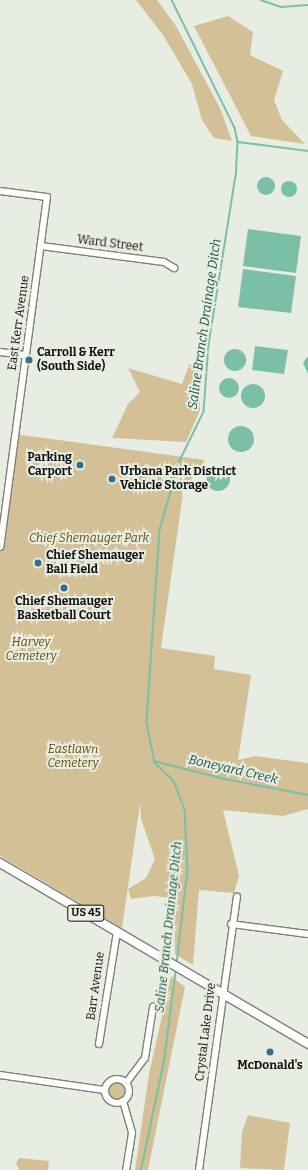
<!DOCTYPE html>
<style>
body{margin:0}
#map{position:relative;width:308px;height:1170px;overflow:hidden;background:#e8ede3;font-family:Bitter,serif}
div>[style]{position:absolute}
.green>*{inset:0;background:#d3c097}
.round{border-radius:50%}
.water>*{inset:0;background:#7bbfa6}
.stream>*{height:1.5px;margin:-0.75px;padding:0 0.75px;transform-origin:0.75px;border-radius:0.75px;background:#7bbfa6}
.roads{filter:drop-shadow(1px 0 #7c8077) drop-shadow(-1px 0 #7c8077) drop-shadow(0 1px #7c8077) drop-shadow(0 -1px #7c8077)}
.minor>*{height:6px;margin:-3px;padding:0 3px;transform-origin:3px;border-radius:3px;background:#fff}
.minor>.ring{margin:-3px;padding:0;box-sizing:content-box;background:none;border:6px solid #fff;border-radius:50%}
.major>*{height:8px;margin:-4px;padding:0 4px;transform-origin:4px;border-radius:4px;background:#fff}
.dots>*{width:11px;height:11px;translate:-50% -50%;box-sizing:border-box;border:2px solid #e8ede3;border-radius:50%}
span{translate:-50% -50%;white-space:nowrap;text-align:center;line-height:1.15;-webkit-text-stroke:4px #e8ede3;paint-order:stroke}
.shield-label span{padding:1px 3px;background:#e8ede3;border:1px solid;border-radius:3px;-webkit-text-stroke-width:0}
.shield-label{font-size:11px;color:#0f100d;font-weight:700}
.street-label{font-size:12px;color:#0f100d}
.poi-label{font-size:12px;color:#0f100d;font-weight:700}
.left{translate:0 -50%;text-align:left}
.right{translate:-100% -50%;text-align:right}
.park-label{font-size:12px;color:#654d04;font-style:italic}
.water-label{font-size:13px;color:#1a5140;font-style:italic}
</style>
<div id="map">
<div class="green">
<i style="clip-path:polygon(136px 0,157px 0,176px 26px,220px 108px,232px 141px,214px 138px,202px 120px,192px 84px,163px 35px)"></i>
<i style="clip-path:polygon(228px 16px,253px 32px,250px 55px,283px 71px,274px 100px,282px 120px,305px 144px,251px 136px,194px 26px)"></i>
<i style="clip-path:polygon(198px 362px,200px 410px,186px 442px,112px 438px,128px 404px,140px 392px,128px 368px,182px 384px,189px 365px)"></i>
<i style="clip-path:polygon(15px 434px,205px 460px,183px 493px,161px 648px,215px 656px,214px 669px,251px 675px,238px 760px,255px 756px,308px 763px,308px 809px,283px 816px,223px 810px,239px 876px,234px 893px,199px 890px,193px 965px,175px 954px,174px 898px,154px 896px,131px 899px,128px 889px,146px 878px,155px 859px,141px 819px,140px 804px,122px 928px,0 856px,0 547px)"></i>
<i style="clip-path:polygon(171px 976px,185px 987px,148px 1170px,135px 1170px,149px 1074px)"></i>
<i class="round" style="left:107px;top:1083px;width:18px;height:18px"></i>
<i style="clip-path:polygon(248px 1115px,290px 1123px,284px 1170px,240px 1168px,242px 1132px)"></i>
<i style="clip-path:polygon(19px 1158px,49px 1161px,48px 1170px,19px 1170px,16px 1163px)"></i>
</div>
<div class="water">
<i class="round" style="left:257px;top:177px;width:18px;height:18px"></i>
<i class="round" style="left:281px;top:181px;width:16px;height:16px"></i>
<i style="clip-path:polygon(248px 229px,301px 236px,296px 273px,243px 266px)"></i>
<i style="clip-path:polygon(243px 269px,296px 276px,291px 313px,238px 307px)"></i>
<i style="clip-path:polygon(255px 346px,288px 350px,284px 374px,252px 370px)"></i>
<i class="round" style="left:224px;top:349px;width:22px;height:22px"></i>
<i style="clip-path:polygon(308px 356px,308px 374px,303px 363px)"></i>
<i class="round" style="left:219px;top:378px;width:20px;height:20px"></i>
<i class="round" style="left:241px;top:384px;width:24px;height:24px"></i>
<i class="round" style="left:228px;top:426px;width:26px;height:26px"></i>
<i class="round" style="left:206px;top:467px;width:24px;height:24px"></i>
</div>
<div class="stream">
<i style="left:172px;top:0;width:143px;rotate:63.8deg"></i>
<i style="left:235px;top:128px;width:14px;rotate:78deg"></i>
<i style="left:238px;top:142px;width:34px;rotate:93deg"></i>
<i style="left:236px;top:176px;width:170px;rotate:99.1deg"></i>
<i style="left:209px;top:344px;width:68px;rotate:94.2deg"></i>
<i style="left:204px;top:412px;width:55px;rotate:116.1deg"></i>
<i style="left:180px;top:461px;width:72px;rotate:106.2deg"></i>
<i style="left:160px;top:530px;width:193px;rotate:93.9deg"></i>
<i style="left:147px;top:723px;width:41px;rotate:78.7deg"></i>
<i style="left:155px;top:763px;width:26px;rotate:43deg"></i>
<i style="left:174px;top:781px;width:31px;rotate:69deg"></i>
<i style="left:185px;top:810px;width:60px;rotate:87.1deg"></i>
<i style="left:188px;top:870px;width:94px;rotate:96.7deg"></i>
<i style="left:261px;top:0;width:21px;rotate:19deg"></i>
<i style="left:281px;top:7px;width:27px;rotate:-4deg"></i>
<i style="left:238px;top:142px;width:71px;rotate:7.3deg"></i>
<i style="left:154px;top:761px;width:73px;rotate:14.2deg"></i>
<i style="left:225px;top:779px;width:85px;rotate:10.9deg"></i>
<i style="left:141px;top:1170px;width:111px;rotate:-78.1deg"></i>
<i style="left:164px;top:1061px;width:93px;rotate:-82.6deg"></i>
</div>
<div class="roads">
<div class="minor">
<i style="left:0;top:191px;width:47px;rotate:7.3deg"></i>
<i style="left:47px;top:197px;width:353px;rotate:97.6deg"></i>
<i style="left:41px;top:246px;width:124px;rotate:7.4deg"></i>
<i style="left:164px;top:262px;width:12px;rotate:31deg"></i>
<i style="left:0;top:352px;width:25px;rotate:7deg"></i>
<i style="left:231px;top:924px;width:78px;rotate:7.4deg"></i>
<i style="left:99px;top:1044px;width:113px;rotate:-80.9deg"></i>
<i style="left:0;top:1075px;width:105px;rotate:8.2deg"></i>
<i class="ring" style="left:105px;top:1079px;width:18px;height:18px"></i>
<i style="left:126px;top:1083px;width:31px;rotate:-53deg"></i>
<i style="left:145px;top:1058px;width:52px;rotate:-81.1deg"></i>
<i style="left:123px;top:1101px;width:33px;rotate:74deg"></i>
<i style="left:132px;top:1133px;width:37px;rotate:99deg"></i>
<i style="left:199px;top:1170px;width:276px;rotate:-82.1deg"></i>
</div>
<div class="major">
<i style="left:0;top:863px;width:357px;rotate:30.4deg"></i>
</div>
</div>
<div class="dots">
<i style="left:29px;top:360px;background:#376f89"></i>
<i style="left:80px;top:465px;background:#376f89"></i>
<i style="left:112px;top:479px;background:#376f89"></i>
<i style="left:38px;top:563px;background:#376f89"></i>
<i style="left:64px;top:588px;background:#376f89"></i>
<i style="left:270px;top:1052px;background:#376f89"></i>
</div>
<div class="shield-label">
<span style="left:86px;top:913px">US 45</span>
</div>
<div class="street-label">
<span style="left:110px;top:244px;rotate:7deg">Ward Street</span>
<span style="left:19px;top:323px;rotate:-82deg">East Kerr Avenue</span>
<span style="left:96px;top:986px;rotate:-82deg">Barr Avenue</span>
<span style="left:206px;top:1032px;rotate:-83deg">Crystal Lake Drive</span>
</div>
<div class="poi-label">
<span class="left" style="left:37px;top:360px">Carroll &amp; Kerr<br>(South Side)</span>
<span class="right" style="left:72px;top:465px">Parking<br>Carport</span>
<span class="left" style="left:120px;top:479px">Urbana Park District<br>Vehicle Storage</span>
<span class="left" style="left:46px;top:563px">Chief Shemauger<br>Ball Field</span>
<span style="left:64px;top:609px">Chief Shemauger<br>Basketball Court</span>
<span style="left:270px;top:1066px">McDonald's</span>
</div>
<div class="park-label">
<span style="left:89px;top:539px">Chief Shemauger Park</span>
<span style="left:31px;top:650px">Harvey<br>Cemetery</span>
<span style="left:73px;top:757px">Eastlawn<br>Cemetery</span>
</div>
<div class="water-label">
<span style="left:205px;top:324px;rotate:-82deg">Saline Branch Drainage Ditch</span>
<span style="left:233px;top:770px;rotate:13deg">Boneyard Creek</span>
<span style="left:169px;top:927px;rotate:-84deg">Saline Branch Drainage Ditch</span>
</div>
</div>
